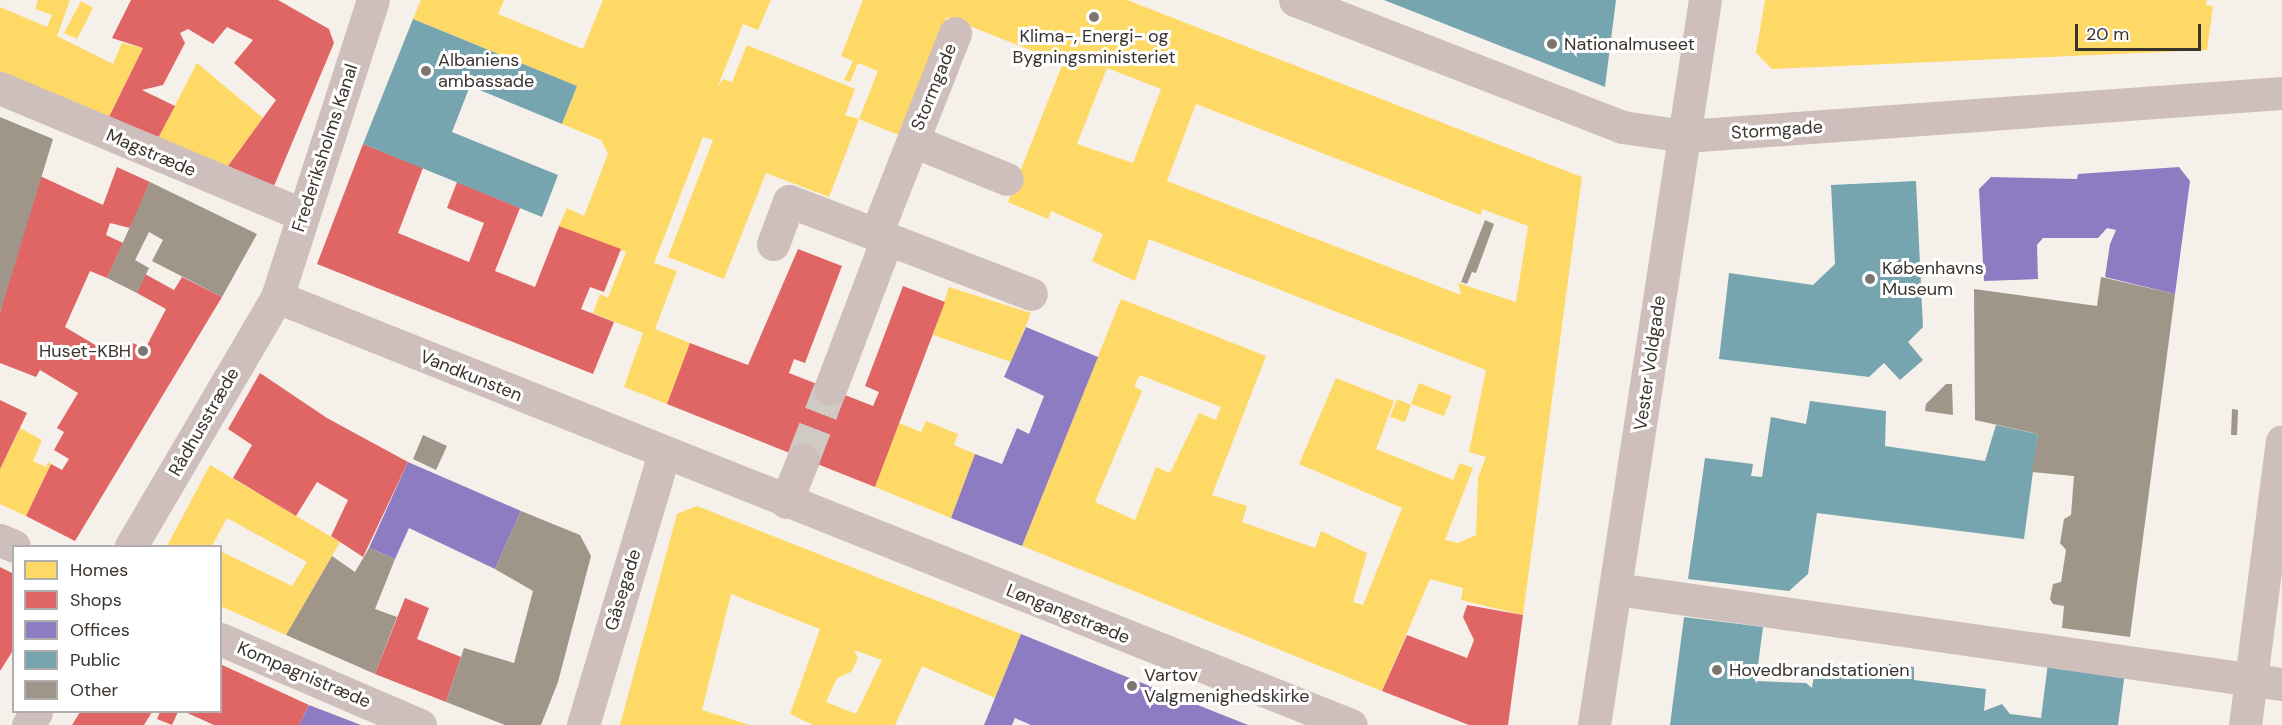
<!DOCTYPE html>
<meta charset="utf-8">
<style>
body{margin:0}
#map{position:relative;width:2282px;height:725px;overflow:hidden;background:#f6f0ea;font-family:"DM Sans",sans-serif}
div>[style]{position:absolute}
.homes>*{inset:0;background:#ffd966}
.shops>*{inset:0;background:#e06666}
.offices>*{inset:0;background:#8e7cc3}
.public>*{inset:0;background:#76a5af}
.building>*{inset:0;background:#9f9689}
.minor-tunnel>*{height:33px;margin-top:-16.5px;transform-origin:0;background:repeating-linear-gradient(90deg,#d0cac4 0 33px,transparent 0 49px)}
.minor>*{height:33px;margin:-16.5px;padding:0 16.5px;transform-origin:16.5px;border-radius:16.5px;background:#cfbfbc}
.dots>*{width:16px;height:16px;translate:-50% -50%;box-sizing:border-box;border:3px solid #fff;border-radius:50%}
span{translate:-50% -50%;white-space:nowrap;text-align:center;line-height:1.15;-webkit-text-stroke:6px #fff;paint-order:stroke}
.poi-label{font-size:18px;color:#3a332e}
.left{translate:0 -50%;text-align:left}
.right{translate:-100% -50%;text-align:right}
.street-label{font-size:18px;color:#3a332e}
.legend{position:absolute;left:12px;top:545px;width:210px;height:168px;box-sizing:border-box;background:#fff;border:2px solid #b0adab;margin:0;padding:8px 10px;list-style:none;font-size:18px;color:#3a332e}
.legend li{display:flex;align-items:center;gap:12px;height:30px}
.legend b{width:30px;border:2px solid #b0adab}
.scale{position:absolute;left:2075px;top:24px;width:126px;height:27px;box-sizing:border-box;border:3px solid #3a332e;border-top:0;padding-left:8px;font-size:18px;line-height:21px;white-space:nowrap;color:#3a332e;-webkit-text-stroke:4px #fff;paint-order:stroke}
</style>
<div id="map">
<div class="homes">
<i style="clip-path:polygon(38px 0,70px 0,57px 36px,113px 64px,122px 43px,143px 48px,108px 119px,0 73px,0 7px,47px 27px,52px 15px,35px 9px)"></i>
<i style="clip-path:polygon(421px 0,504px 0,498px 14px,583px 49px,603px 0,771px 0,758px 30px,743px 24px,717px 88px,723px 79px,732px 82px,747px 45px,855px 89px,845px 115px,859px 119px,829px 197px,766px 173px,724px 279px,668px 257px,713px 140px,703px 137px,654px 263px,677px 271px,655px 329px,690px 343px,667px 404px,624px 387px,643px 333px,593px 313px,600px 294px,608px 298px,626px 252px,559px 226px,567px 208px,584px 216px,608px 154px,601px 140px,562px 124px,577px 86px,413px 19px)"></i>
<i style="clip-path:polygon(evenodd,863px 0,1127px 0,1582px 177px,1523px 615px,1461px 600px,1463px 588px,1430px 579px,1382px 691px,1022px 546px,1121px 299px,1266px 356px,1212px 495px,1247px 506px,1242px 522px,1315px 548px,1321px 531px,1367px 553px,1353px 602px,1363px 605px,1402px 508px,1299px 464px,1336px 378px,1394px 401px,1376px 449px,1453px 480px,1460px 463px,1473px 468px,1445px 540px,1458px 543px,1476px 535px,1478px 478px,1486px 457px,1469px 452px,1486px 370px,1149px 239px,1135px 281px,1092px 261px,1103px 234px,1051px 211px,1048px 219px,1008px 202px,1063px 63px,947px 17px,901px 136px,859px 119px,878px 71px,858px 63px,850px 82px,844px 80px,853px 61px,841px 56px,863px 0,1107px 68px,1161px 89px,1133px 163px,1077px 144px,1107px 68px,863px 0,1196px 104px,1481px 215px,1482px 209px,1528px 226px,1516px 302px,1458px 283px,1461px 295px,1167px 181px,1196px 104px,863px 0,1140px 375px,1221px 407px,1216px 420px,1199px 413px,1170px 473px,1156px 467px,1135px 520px,1095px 502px,1142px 391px,1134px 386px,1140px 375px)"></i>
<i style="clip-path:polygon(1765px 0,2207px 0,2206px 5px,2213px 6px,2207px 50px,1772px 69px,1756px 53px)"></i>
<i style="clip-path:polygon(81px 1px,93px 8px,77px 39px,64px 33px)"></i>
<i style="clip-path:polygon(197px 63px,263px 118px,220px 177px,156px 142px)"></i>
<i style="clip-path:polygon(949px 287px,1031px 313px,1011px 362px,933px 335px)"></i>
<i style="clip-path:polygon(1419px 383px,1452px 396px,1444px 416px,1411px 404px)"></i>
<i style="clip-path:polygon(1397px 399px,1411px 405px,1405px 422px,1390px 417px)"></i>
<i style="clip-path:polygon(926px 421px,958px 434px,954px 445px,975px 454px,951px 518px,875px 487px,899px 423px,921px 432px)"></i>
<i style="clip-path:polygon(20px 428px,42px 440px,33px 461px,46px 467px,48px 462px,51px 464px,26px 516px,0 504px,0 469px)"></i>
<i style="clip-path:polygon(210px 465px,340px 542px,286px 635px,220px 606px,220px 551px,292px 586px,307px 562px,227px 518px,212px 546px,167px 546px)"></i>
<i style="clip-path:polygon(evenodd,697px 506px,1021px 634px,995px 698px,922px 666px,895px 725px,813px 725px,790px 714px,820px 629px,731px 594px,702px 710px,750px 725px,620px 725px,677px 514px,697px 506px,854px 650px,882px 660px,856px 714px,826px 702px,837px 678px,851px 672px,858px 658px,854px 650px)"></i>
</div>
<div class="shops">
<i style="clip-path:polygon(131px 0,278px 0,329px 29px,334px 43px,274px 186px,220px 177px,276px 100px,234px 63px,253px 40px,227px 27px,213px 44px,188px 29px,180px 33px,185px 43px,163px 85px,142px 90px,175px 106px,156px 142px,108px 119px,143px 48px,112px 38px)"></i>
<i style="clip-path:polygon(363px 144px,423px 168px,398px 233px,469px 262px,484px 223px,447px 208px,457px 182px,520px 208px,495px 271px,535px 287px,559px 226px,621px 249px,604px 292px,590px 287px,581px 309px,614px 322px,593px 374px,317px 264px)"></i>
<i style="clip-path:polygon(117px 167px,150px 182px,130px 228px,110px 223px,106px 235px,123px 243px,107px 278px,90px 271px,65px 327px,117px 358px,123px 345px,131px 342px,145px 349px,166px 309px,137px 293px,145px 274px,174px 290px,182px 277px,222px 297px,75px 541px,26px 516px,51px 464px,62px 470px,69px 459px,54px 450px,64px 432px,57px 428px,78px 393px,40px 370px,36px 377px,0 363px,0 312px,40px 176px,103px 205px)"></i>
<i style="clip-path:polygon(798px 249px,842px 266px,805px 363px,794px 359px,789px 373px,873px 406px,879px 392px,865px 386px,903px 286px,945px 302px,875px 487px,667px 404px,690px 343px,748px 365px)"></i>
<i style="clip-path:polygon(260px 373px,327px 418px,408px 462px,363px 557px,331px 536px,348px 500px,317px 482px,296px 516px,233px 478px,252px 445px,228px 429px)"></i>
<i style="clip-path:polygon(0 400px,27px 413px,0 469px)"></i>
<i style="clip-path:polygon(0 567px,14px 574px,14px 649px,0 671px)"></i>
<i style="clip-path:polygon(405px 598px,429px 608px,417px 639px,461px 657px,446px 702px,375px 674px)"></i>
<i style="clip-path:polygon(1467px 605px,1523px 615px,1508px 725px,1469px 725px,1382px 691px,1407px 635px,1467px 658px,1474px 640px,1463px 617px)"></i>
<i style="clip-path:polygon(220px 664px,309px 705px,299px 725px,214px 725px,185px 712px,220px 712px)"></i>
<i style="clip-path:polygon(80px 712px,152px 712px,144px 725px,72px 725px)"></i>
<i style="clip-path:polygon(160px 712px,178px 712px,172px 725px,157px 719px)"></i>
</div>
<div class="offices">
<i style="clip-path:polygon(2179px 167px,2190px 181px,2175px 294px,2105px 277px,2110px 244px,2116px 230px,2107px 228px,2098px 238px,2043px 238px,2037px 245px,2038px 279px,1984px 281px,1979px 189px,1991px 177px,2077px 179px,2078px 174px)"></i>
<i style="clip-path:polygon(1026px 327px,1098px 357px,1022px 546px,951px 518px,975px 454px,1002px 464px,1017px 428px,1029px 434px,1044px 396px,1004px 377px)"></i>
<i style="clip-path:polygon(408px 462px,521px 511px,495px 569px,409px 528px,395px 559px,369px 548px)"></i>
<i style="clip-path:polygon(1021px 634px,1117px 673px,1248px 725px,1031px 725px,1015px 718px,1012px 725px,984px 725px)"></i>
<i style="clip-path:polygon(309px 705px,361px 725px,299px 725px)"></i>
</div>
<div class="public">
<i style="clip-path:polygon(1384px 0,1616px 0,1605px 87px)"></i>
<i style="clip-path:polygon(413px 19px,577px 86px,562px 124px,470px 86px,452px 132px,558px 175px,542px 217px,363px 144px)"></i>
<i style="clip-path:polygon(1916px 181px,1923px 327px,1908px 342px,1923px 360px,1900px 380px,1884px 363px,1869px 377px,1719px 359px,1729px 273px,1813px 285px,1835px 264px,1831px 185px)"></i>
<i style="clip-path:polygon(1810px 401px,1886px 411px,1885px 446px,1985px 461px,1996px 425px,2038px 434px,2024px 539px,1817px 513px,1808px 574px,1789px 591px,1688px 579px,1705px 458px,1753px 464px,1751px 476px,1762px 477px,1771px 417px,1806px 424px)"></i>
<i style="clip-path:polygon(1684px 617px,1763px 627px,1756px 681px,1806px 683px,1812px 688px,1815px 668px,1886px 675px,1889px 664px,1914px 667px,1914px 680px,1986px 689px,1984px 711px,2002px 704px,2010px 714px,2041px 718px,2048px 663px,2125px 672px,2118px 725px,1670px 725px)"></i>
</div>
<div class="building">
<i style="clip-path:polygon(0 117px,53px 139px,1px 310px,0 310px)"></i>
<i style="clip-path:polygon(150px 182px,257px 234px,222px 297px,152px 261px,163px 240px,149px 232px,135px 260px,149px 268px,137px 293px,107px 278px)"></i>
<i style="clip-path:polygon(1485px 220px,1494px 224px,1476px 273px,1472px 272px,1467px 284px,1461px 282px)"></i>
<i style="clip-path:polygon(2101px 277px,2175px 294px,2130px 637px,2062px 628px,2064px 606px,2053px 604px,2050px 599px,2053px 584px,2061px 582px,2066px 550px,2060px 543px,2064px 519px,2071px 515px,2074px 476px,2032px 472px,2038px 434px,1975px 420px,1974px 289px,2097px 306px)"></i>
<i style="clip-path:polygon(1946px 384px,1952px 384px,1953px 415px,1925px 411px,1926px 404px)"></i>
<i style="clip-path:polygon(2232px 409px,2238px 410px,2237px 435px,2231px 435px)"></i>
<i style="clip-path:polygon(423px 435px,447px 446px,436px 470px,413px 459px)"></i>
<i style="clip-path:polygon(521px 511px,580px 535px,591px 556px,558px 682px,541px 725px,505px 725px,446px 702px,464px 648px,514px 663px,533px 591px,495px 569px)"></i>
<i style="clip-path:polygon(369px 548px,395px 559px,375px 609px,397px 617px,375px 674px,286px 635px,332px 556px,355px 572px)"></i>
</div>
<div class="minor-tunnel">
<i style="left:803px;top:459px;width:75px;rotate:-68.9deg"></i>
</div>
<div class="minor">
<i style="left:1295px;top:0;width:351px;rotate:21.2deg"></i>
<i style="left:1622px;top:127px;width:64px;rotate:8.1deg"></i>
<i style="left:1685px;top:136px;width:599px;rotate:-4.12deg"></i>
<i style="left:0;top:88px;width:329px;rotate:22.7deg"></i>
<i style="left:913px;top:141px;width:101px;rotate:22deg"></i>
<i style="left:876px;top:234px;width:216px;rotate:-68.5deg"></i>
<i style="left:773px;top:244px;width:46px;rotate:-69.6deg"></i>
<i style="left:789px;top:201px;width:259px;rotate:21deg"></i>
<i style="left:277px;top:297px;width:1156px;rotate:21.73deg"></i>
<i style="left:830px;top:389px;width:160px;rotate:-69.2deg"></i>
<i style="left:786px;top:502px;width:46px;rotate:-68.4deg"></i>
<i style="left:0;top:540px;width:15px;rotate:23deg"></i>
<i style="left:131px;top:546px;width:289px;rotate:-59.6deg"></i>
<i style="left:277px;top:297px;width:312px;rotate:-72.1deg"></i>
<i style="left:1616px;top:589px;width:673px;rotate:8.12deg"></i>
<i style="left:220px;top:639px;width:218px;rotate:23.3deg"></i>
<i style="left:28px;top:725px;width:15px;rotate:-58deg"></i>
<i style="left:583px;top:725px;width:283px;rotate:-73.4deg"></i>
<i style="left:1594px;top:725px;width:733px;rotate:-81.3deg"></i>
<i style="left:2245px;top:725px;width:286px;rotate:-82.6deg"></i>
</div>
<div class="dots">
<i style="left:1094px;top:17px;background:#7c7570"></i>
<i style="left:1552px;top:44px;background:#7c7570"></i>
<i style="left:426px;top:71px;background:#7c7570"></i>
<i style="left:1870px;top:279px;background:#7c7570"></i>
<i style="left:143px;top:351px;background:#7c7570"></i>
<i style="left:1717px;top:670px;background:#7c7570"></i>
<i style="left:1132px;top:686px;background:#7c7570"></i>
</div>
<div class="poi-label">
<span style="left:1094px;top:47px">Klima-, Energi- og<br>Bygningsministeriet</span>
<span class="left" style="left:1564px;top:44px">Nationalmuseet</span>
<span class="left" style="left:438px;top:71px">Albaniens<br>ambassade</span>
<span class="left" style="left:1882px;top:279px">Københavns<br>Museum</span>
<span class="right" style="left:131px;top:351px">Huset-KBH</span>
<span class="left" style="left:1729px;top:670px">Hovedbrandstationen</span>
<span class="left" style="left:1144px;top:686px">Vartov<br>Valgmenighedskirke</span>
</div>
<div class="street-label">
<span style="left:934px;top:87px;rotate:-68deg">Stormgade</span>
<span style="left:1777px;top:130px;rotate:-4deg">Stormgade</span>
<span style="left:325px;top:148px;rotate:-72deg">Frederiksholms Kanal</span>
<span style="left:151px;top:153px;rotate:23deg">Magstræde</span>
<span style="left:1650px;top:363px;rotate:-82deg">Vester Voldgade</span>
<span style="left:471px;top:376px;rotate:22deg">Vandkunsten</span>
<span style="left:204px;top:422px;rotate:-60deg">Rådhusstræde</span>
<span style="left:623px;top:590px;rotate:-73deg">Gåsegade</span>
<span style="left:1068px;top:614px;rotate:22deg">Løngangstræde</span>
<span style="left:304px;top:675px;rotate:23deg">Kompagnistræde</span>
</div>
<ul class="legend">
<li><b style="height:16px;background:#ffd966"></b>Homes</li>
<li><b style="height:16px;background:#e06666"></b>Shops</li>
<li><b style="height:16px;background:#8e7cc3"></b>Offices</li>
<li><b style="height:16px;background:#76a5af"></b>Public</li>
<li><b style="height:16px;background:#9f9689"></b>Other</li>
</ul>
<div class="scale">20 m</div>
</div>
